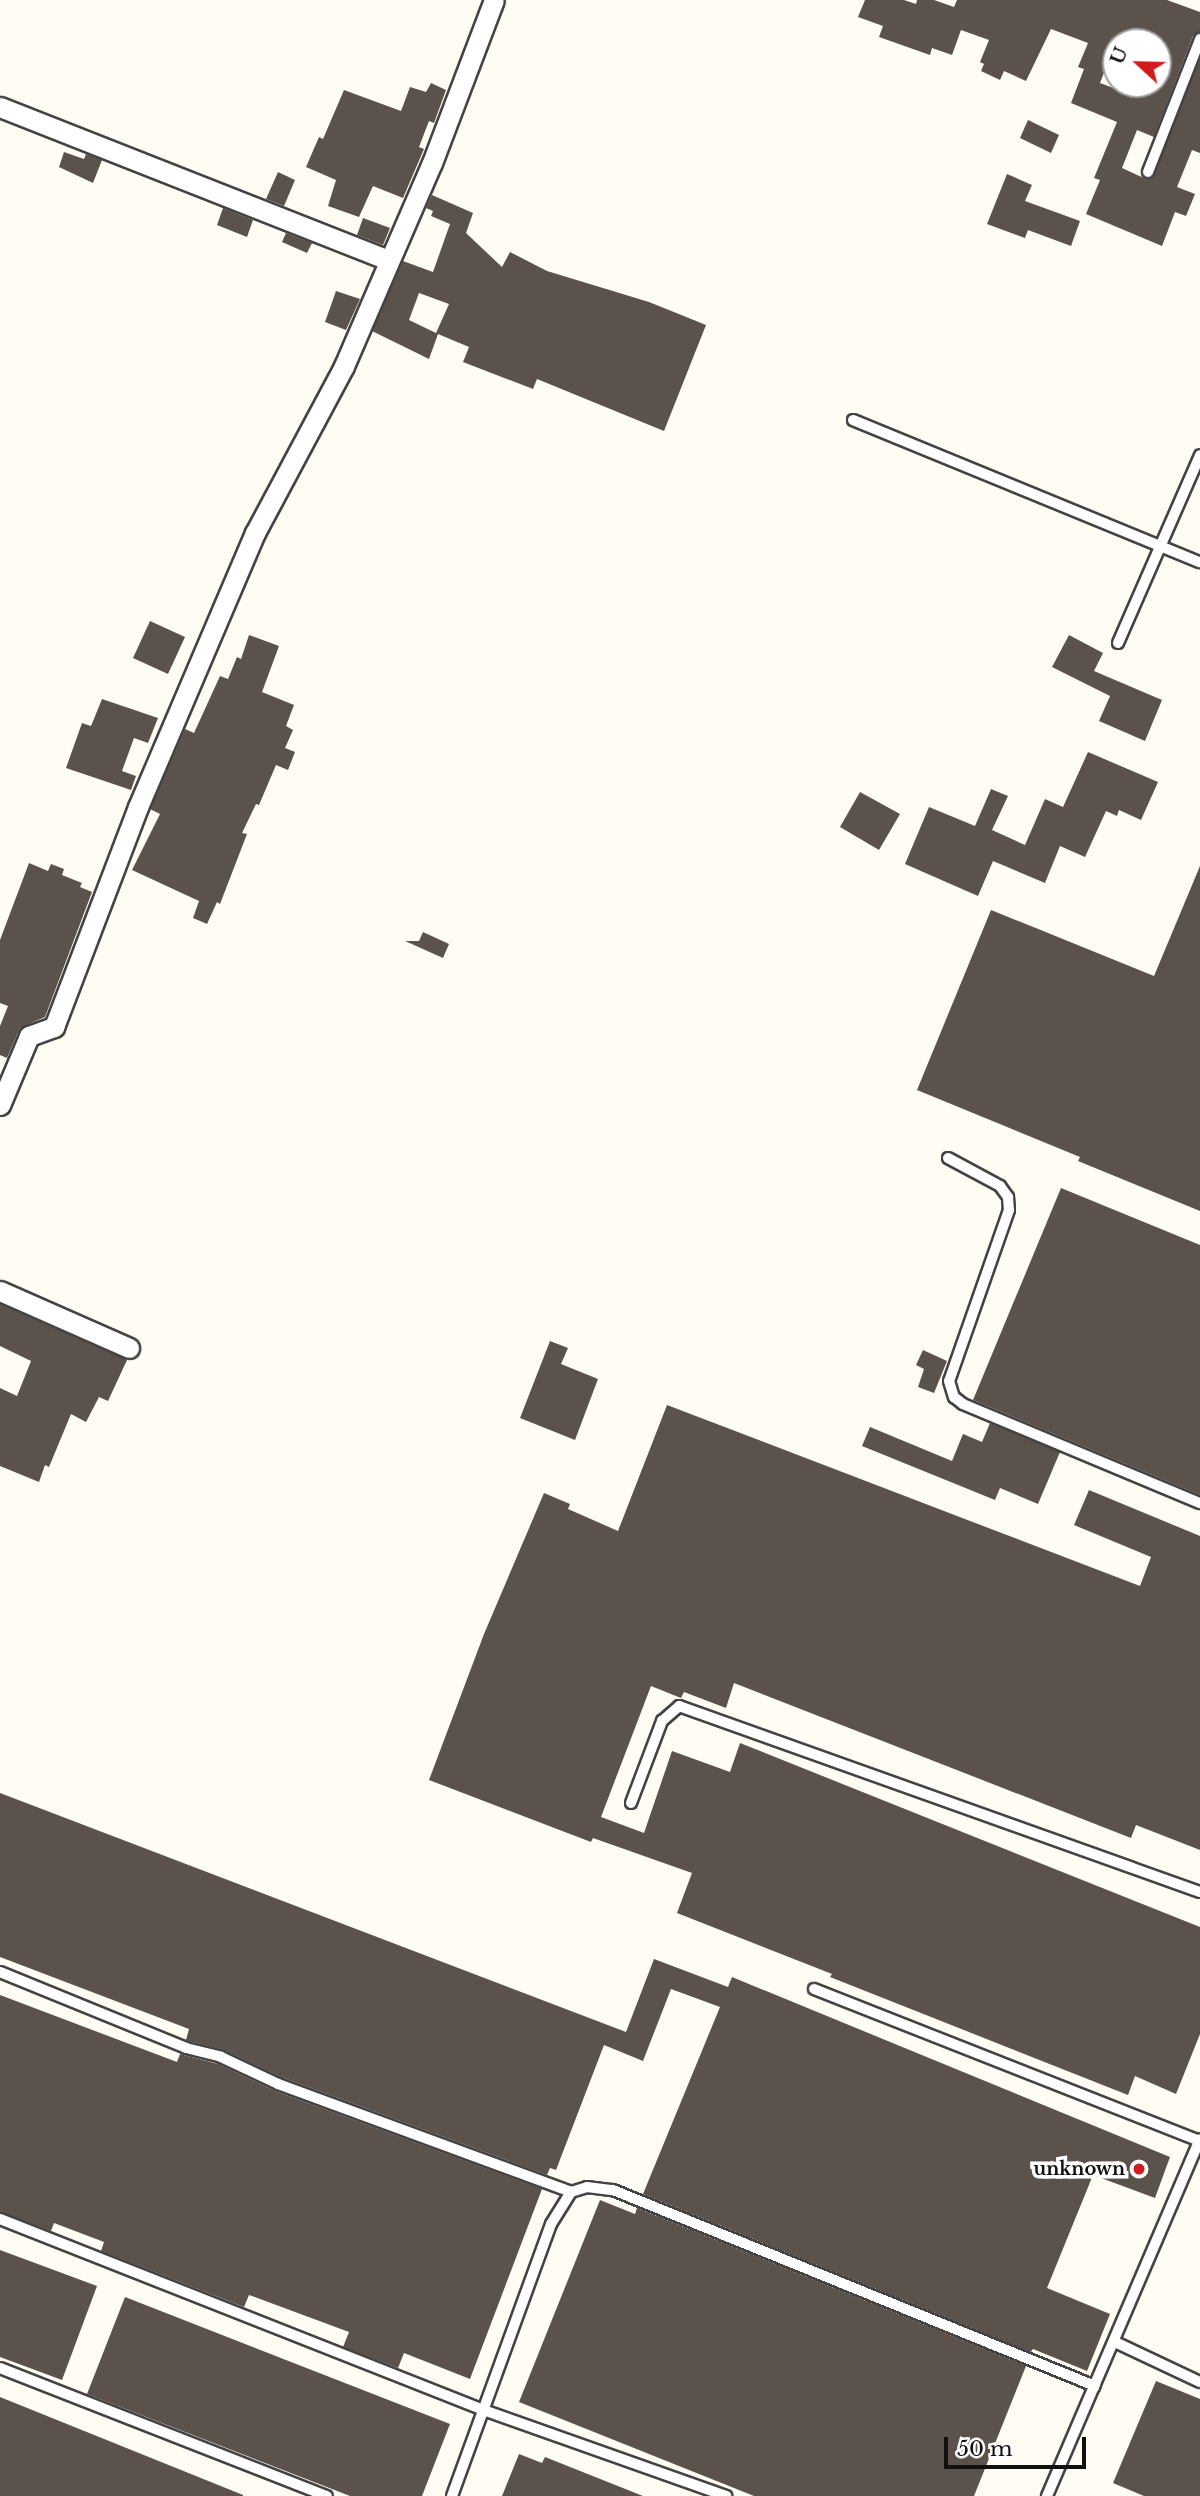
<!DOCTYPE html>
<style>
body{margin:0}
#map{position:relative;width:1200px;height:2496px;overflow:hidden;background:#fffdf3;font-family:"Libre Baskerville",serif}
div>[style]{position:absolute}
.building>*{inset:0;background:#5a524b}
.roads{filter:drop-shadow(2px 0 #434343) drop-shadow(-2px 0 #434343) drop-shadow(0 2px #434343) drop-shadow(0 -2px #434343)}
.service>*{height:10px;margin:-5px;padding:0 5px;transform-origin:5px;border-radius:5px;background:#fff}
.minor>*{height:19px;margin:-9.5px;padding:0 9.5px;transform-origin:9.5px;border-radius:9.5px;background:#fff}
.dots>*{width:19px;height:19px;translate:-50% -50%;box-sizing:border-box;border:4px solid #fff;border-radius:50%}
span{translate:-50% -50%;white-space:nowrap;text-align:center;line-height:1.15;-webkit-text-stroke:7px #fff;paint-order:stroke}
.poi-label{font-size:18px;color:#101010;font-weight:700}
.right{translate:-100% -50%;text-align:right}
.north{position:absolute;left:1102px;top:28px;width:70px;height:70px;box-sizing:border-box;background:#fff;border:2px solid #9f9f9f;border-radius:50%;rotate:292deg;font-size:19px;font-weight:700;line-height:28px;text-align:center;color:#101010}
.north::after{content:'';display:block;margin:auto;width:24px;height:32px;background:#ce1c1b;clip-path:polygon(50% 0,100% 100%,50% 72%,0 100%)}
.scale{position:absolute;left:944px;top:2437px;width:142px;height:32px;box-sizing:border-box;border:4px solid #101010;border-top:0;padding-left:9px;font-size:21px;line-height:24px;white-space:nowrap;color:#101010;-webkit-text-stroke:5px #fff;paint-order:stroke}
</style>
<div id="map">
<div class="building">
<i style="clip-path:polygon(evenodd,865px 0,904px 0,916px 4px,917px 0,934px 0,954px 7px,957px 0,1167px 0,1200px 12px,1200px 32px,1193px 36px,1154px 137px,1137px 130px,1122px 168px,1146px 179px,1153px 177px,1200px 59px,1200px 153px,1192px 150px,1177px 187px,1195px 194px,1186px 216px,1175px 212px,1162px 246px,1086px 214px,1100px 180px,1094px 178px,1117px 122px,1071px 103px,1084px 69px,1078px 67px,1088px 43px,1051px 29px,1026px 81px,1004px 71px,1000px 80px,981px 71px,984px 64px,980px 62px,989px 40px,961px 30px,952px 55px,932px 48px,930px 55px,879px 37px,883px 26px,858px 17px,865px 0,1133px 28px,1158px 37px,1158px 84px,1140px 84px,1135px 96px,1100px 83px,1116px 42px,1127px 42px,1133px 28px)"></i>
<i style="clip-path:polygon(431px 83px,446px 90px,434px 123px,429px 121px,419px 147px,424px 149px,403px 198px,373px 186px,359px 217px,328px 206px,336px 180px,306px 167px,319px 137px,323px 139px,344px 90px,401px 111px,410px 87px,426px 92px)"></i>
<i style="clip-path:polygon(1028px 120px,1059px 135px,1051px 153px,1020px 138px)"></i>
<i style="clip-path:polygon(64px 152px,84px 159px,86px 154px,102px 160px,93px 183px,59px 167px)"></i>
<i style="clip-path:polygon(278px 172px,295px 180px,284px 206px,266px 199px)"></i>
<i style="clip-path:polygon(1007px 174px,1032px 185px,1025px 201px,1080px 221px,1071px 246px,1028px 230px,1025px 238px,987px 224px)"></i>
<i style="clip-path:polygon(evenodd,432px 195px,473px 213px,466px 233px,502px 267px,510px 252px,547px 271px,649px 302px,706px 325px,664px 431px,537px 379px,533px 389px,463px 362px,469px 347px,438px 334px,429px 359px,372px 331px,403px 261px,433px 272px,450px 224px,431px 216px,433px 211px,426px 208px,432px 195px,419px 293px,449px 304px,436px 333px,409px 320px,419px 293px)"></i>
<i style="clip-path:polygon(223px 208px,253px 220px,247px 237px,217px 225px)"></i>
<i style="clip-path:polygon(363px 218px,390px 228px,383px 245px,357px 235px)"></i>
<i style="clip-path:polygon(286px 233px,312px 243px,307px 253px,282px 242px)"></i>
<i style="clip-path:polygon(336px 291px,360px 299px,346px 330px,325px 322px)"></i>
<i style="clip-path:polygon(150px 621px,185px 637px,168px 674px,133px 658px)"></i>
<i style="clip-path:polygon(249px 635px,279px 646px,262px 692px,294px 705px,286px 726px,293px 730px,285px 748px,295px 752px,288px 770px,276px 765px,259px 805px,256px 804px,242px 833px,247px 834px,220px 904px,217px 902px,207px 924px,193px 918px,199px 901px,132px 870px,160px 814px,150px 809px,185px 729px,194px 733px,220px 676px,228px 679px,237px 657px,241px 659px)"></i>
<i style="clip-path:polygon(1069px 635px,1103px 653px,1094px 671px,1162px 700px,1145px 741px,1099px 721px,1110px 696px,1052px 667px)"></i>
<i style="clip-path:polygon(102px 699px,158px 718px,148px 743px,134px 738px,122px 771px,136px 776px,131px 790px,66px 768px,82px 723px,91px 726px)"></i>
<i style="clip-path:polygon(1088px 752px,1158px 782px,1141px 820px,1119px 810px,1117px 816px,1106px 811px,1085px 857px,1060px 846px,1045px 883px,993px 861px,978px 896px,905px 864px,929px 807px,975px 826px,991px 789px,1008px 796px,992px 830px,1025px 845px,1045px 799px,1063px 807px)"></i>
<i style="clip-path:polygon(860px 792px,900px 814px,879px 850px,840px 827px)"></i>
<i style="clip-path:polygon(29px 863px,48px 871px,51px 864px,64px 869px,62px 875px,82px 883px,80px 887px,92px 892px,45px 1017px,20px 1028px,7px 1058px,0 1055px,0 1026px,8px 1006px,0 1003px,0 940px)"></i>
<i style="clip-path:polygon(1200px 866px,1200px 1211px,1078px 1161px,1080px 1157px,917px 1090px,991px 910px,1154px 976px)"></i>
<i style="clip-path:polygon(423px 932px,449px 944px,443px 958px,405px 941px,419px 941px)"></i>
<i style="clip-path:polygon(1061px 1188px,1200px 1245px,1200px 1495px,973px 1400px)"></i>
<i style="clip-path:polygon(0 1304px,127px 1360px,108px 1401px,99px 1397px,86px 1422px,71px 1414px,49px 1467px,45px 1465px,39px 1482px,0 1466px,0 1388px,17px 1396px,31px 1361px,0 1346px)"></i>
<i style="clip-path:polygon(550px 1341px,568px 1348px,561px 1364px,598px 1379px,575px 1440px,520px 1418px)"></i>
<i style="clip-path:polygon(923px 1350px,947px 1361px,934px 1393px,918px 1387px,924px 1369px,916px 1365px)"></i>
<i style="clip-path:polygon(667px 1405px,1140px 1586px,1151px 1557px,1074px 1525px,1089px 1490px,1200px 1536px,1200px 1850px,1136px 1825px,1131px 1838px,734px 1683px,726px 1708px,684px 1692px,681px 1698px,651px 1686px,601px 1817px,644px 1833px,672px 1751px,730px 1772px,740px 1743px,1200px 1927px,1200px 2034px,1176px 2094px,1135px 2076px,1128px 2095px,830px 1977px,832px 1974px,677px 1913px,692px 1873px,593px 1838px,591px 1842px,429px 1780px,484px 1634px,544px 1493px,570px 1504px,568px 1509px,618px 1531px)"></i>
<i style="clip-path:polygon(990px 1423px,1060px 1452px,1038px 1504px,1000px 1488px,995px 1500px,862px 1446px,870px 1427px,952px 1461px,963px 1434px,982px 1442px)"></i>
<i style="clip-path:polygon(0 1793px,626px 2032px,654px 1959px,728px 1987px,732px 1977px,1170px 2157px,1155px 2198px,1093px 2175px,1047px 2288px,1110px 2314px,1087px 2371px,1033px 2349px,1031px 2352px,643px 2194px,720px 2007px,671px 1989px,643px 2061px,604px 2045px,556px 2170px,550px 2168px,547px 2175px,281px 2077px,224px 2050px,188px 2041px,186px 2040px,189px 2029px,0 1957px)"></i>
<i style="clip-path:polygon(0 1995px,177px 2062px,180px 2054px,218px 2064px,275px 2091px,542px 2189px,470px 2379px,404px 2353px,398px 2368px,343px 2347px,349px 2332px,249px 2295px,244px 2307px,101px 2251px,104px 2242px,54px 2223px,51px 2231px,0 2212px)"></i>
<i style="clip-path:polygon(600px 2200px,635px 2214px,637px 2208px,1026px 2366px,974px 2496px,754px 2496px,519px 2402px)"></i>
<i style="clip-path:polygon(0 2250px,97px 2286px,62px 2380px,0 2357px)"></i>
<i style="clip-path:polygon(125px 2297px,450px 2424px,422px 2496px,350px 2496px,87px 2394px)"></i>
<i style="clip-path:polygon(1156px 2381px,1200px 2399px,1200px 2496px,1144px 2496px,1113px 2483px)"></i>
<i style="clip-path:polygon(0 2397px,243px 2495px,243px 2496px,0 2496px)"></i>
<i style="clip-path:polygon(519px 2454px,542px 2463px,545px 2457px,643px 2496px,502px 2496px)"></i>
</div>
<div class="roads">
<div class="service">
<i style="left:1148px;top:172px;width:143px;rotate:-68.6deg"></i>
<i style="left:853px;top:420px;width:375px;rotate:22.3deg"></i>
<i style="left:1118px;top:643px;width:205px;rotate:-66.4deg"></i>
<i style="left:948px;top:1158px;width:59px;rotate:28.3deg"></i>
<i style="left:1000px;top:1186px;width:14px;rotate:54deg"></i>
<i style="left:1008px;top:1197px;width:13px;rotate:86deg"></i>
<i style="left:1009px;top:1210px;width:181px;rotate:109.3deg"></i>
<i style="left:949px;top:1381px;width:17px;rotate:73deg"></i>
<i style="left:954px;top:1397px;width:11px;rotate:38deg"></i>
<i style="left:963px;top:1404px;width:257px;rotate:22.7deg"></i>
<i style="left:631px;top:1803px;width:88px;rotate:-69.3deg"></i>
<i style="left:662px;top:1721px;width:23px;rotate:-41deg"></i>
<i style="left:679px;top:1706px;width:553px;rotate:19.65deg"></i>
<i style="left:0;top:1972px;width:201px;rotate:22.2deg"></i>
<i style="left:186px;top:2048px;width:36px;rotate:14deg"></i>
<i style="left:221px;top:2057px;width:63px;rotate:25.3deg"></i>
<i style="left:278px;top:2084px;width:312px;rotate:20.2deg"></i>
<i style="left:814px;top:1989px;width:414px;rotate:21.5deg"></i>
<i style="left:0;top:2219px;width:523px;rotate:21.56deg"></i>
<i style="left:486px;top:2411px;width:255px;rotate:19.5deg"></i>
<i style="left:1115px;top:2342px;width:94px;rotate:25.2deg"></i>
<i style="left:0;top:2368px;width:351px;rotate:21.4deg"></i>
<i style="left:452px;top:2496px;width:289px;rotate:-70deg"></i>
<i style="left:551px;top:2224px;width:38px;rotate:-58deg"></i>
<i style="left:571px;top:2192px;width:17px;rotate:-17deg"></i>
<i style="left:587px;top:2187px;width:26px;rotate:7deg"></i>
<i style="left:613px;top:2190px;width:520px;rotate:22.13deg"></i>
<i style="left:1047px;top:2496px;width:388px;rotate:-66.8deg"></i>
</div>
<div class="minor">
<i style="left:0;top:107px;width:417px;rotate:21.5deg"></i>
<i style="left:0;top:1105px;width:75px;rotate:-67.2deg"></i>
<i style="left:29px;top:1036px;width:27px;rotate:-20deg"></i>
<i style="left:54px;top:1027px;width:235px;rotate:-69.1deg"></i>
<i style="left:138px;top:807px;width:298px;rotate:-66.9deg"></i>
<i style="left:255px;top:533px;width:189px;rotate:-61.9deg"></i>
<i style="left:344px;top:366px;width:221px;rotate:-66.6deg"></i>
<i style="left:432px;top:163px;width:174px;rotate:-69.2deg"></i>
<i style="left:0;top:1291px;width:141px;rotate:23.8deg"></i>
</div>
</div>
<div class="dots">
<i style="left:1139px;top:2169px;background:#ce1c1b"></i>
</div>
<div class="poi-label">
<span class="right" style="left:1125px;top:2169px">unknown</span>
</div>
<div class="north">U</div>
<div class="scale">50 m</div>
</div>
